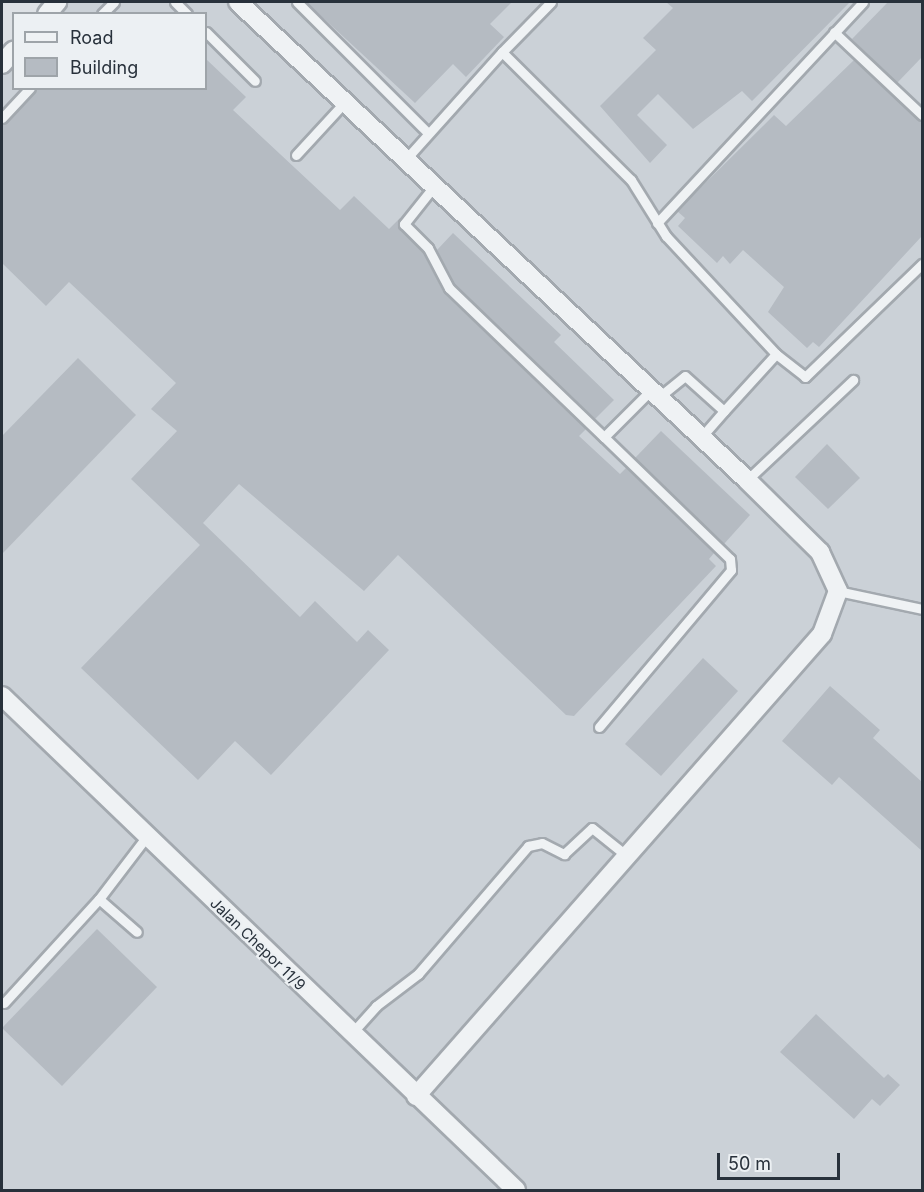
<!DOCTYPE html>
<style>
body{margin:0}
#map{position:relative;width:924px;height:1192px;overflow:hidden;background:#dde1e5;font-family:Inter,sans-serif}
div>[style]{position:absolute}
.built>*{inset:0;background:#cbd1d7}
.building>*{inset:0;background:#b5bbc2}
.roads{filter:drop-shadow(2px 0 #a3a9af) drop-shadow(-2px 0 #a3a9af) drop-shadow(0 2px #a3a9af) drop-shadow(0 -2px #a3a9af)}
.service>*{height:9px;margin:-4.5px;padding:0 4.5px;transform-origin:4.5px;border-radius:4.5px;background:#eff2f4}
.minor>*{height:18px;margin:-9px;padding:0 9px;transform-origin:9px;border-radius:9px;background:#eff2f4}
span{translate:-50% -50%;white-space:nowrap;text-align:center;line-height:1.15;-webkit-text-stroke:4.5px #ecf0f3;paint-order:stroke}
.street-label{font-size:15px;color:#28313b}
.frame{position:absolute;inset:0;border:3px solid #28313b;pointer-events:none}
.legend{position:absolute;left:12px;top:12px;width:195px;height:78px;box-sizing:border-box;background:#ecf0f3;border:2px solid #9ea4a9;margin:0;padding:8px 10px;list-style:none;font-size:18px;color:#28313b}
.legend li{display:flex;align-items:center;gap:12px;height:30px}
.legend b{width:30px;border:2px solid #9ea4a9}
.scale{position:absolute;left:717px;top:1153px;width:123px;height:27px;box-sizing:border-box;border:3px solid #28313b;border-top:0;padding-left:8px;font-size:18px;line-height:21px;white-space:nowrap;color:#28313b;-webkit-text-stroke:4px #ecf0f3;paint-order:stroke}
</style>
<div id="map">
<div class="built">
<i style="clip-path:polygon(57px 2px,922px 2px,922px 1190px,2px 1190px,2px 64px,13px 50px,14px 88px,206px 88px,206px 14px,47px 13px)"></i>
</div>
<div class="building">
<i style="clip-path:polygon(306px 2px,512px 2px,490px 24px,504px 37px,466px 77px,453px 64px,415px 103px)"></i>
<i style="clip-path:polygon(666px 2px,850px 2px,752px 101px,742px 91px,693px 129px,658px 94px,637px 115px,667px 145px,650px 163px,600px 106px,656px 50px,643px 38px,673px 8px)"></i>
<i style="clip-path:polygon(888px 2px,922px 2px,922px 57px,897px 83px,852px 39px)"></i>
<i style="clip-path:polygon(206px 59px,246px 97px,233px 110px,340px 210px,354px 196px,389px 229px,400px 218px,398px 226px,423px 252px,444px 293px,586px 429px,579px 436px,620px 474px,626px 468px,714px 553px,709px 559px,716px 566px,574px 716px,566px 715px,398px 555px,364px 591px,239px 484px,203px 523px,300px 617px,315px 601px,357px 642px,368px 630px,389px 650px,271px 775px,235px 741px,198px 780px,81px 668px,200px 545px,131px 479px,177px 431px,151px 409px,176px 383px,69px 282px,46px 306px,2px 263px,2px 125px,37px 88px,206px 88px)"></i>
<i style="clip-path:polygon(854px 60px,922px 122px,922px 236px,819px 347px,813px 342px,807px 348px,768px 312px,784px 287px,743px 250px,730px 264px,723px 256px,717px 263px,678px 226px,685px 218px,677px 211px,774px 115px,786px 126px)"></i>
<i style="clip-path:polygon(453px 233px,561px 335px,554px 342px,614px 400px,595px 419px,454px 284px,437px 250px)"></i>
<i style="clip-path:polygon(78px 358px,136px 415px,2px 554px,2px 436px)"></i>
<i style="clip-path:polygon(661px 431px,750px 515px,724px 544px,635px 458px)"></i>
<i style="clip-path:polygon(827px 444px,860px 478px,828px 509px,795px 477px)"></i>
<i style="clip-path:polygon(703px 658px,738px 691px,661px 776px,625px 744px)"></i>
<i style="clip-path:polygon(830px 686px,880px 730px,873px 738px,922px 782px,922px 851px,839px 777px,832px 785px,782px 741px)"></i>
<i style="clip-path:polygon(97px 929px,157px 987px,62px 1086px,2px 1028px)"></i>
<i style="clip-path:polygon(816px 1014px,884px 1078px,888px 1074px,900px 1085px,880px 1106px,872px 1099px,854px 1119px,780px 1052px)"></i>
</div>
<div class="roads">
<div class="service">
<i style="left:175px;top:2px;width:17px;rotate:45deg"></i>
<i style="left:297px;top:2px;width:184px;rotate:45deg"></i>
<i style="left:551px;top:2px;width:70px;rotate:134.4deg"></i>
<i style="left:502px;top:52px;width:182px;rotate:44.8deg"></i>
<i style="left:631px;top:180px;width:66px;rotate:58deg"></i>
<i style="left:666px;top:236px;width:161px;rotate:47deg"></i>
<i style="left:776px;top:354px;width:77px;rotate:132.4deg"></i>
<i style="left:102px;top:14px;width:17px;rotate:-45deg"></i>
<i style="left:206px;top:32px;width:69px;rotate:45deg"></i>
<i style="left:834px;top:32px;width:121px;rotate:43.3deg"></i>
<i style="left:2px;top:118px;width:41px;rotate:-47deg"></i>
<i style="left:296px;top:155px;width:71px;rotate:-47.3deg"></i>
<i style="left:406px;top:159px;width:144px;rotate:-48.1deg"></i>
<i style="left:435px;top:185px;width:50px;rotate:128.5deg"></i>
<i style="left:404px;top:224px;width:34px;rotate:45deg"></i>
<i style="left:428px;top:248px;width:45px;rotate:62.3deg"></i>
<i style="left:449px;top:288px;width:215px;rotate:43.9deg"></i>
<i style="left:604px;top:437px;width:66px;rotate:-45deg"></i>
<i style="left:657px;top:223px;width:302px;rotate:-47deg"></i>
<i style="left:776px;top:354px;width:37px;rotate:38deg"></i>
<i style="left:805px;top:377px;width:163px;rotate:-44deg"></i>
<i style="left:659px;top:397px;width:33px;rotate:-39deg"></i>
<i style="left:685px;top:376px;width:52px;rotate:41.9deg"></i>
<i style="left:724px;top:411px;width:35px;rotate:131deg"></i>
<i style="left:747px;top:480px;width:146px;rotate:-43.3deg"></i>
<i style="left:838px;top:591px;width:86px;rotate:12.1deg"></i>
<i style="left:599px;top:727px;width:205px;rotate:-49.9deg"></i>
<i style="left:731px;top:570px;width:11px;rotate:-95deg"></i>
<i style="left:730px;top:559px;width:175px;rotate:-135.9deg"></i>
<i style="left:99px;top:899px;width:50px;rotate:41deg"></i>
<i style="left:4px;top:1003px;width:141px;rotate:-47.6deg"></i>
<i style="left:99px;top:899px;width:79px;rotate:-52.7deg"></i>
<i style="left:351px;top:1034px;width:38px;rotate:-48deg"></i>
<i style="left:376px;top:1006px;width:53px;rotate:-37.3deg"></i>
<i style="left:418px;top:974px;width:169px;rotate:-49.3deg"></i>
<i style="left:528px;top:846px;width:14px;rotate:-12deg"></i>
<i style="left:542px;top:843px;width:25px;rotate:27deg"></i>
<i style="left:564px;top:854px;width:38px;rotate:-43deg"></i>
<i style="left:592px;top:828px;width:45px;rotate:38.7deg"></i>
</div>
<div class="minor">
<i style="left:238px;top:2px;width:698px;rotate:43.2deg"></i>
<i style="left:747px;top:480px;width:103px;rotate:44.6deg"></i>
<i style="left:820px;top:552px;width:43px;rotate:65.2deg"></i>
<i style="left:838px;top:591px;width:46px;rotate:110.4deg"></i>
<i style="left:822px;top:634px;width:615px;rotate:131.31deg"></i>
<i style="left:47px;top:14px;width:16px;rotate:-50deg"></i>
<i style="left:2px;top:64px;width:18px;rotate:-49deg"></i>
<i style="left:2px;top:696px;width:713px;rotate:43.86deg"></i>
</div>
</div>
<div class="street-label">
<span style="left:258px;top:944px;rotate:44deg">Jalan Chepor 11/9</span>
</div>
<div class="frame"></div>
<ul class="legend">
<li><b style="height:8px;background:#eff2f4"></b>Road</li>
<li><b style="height:16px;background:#b5bbc2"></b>Building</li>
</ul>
<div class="scale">50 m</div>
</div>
